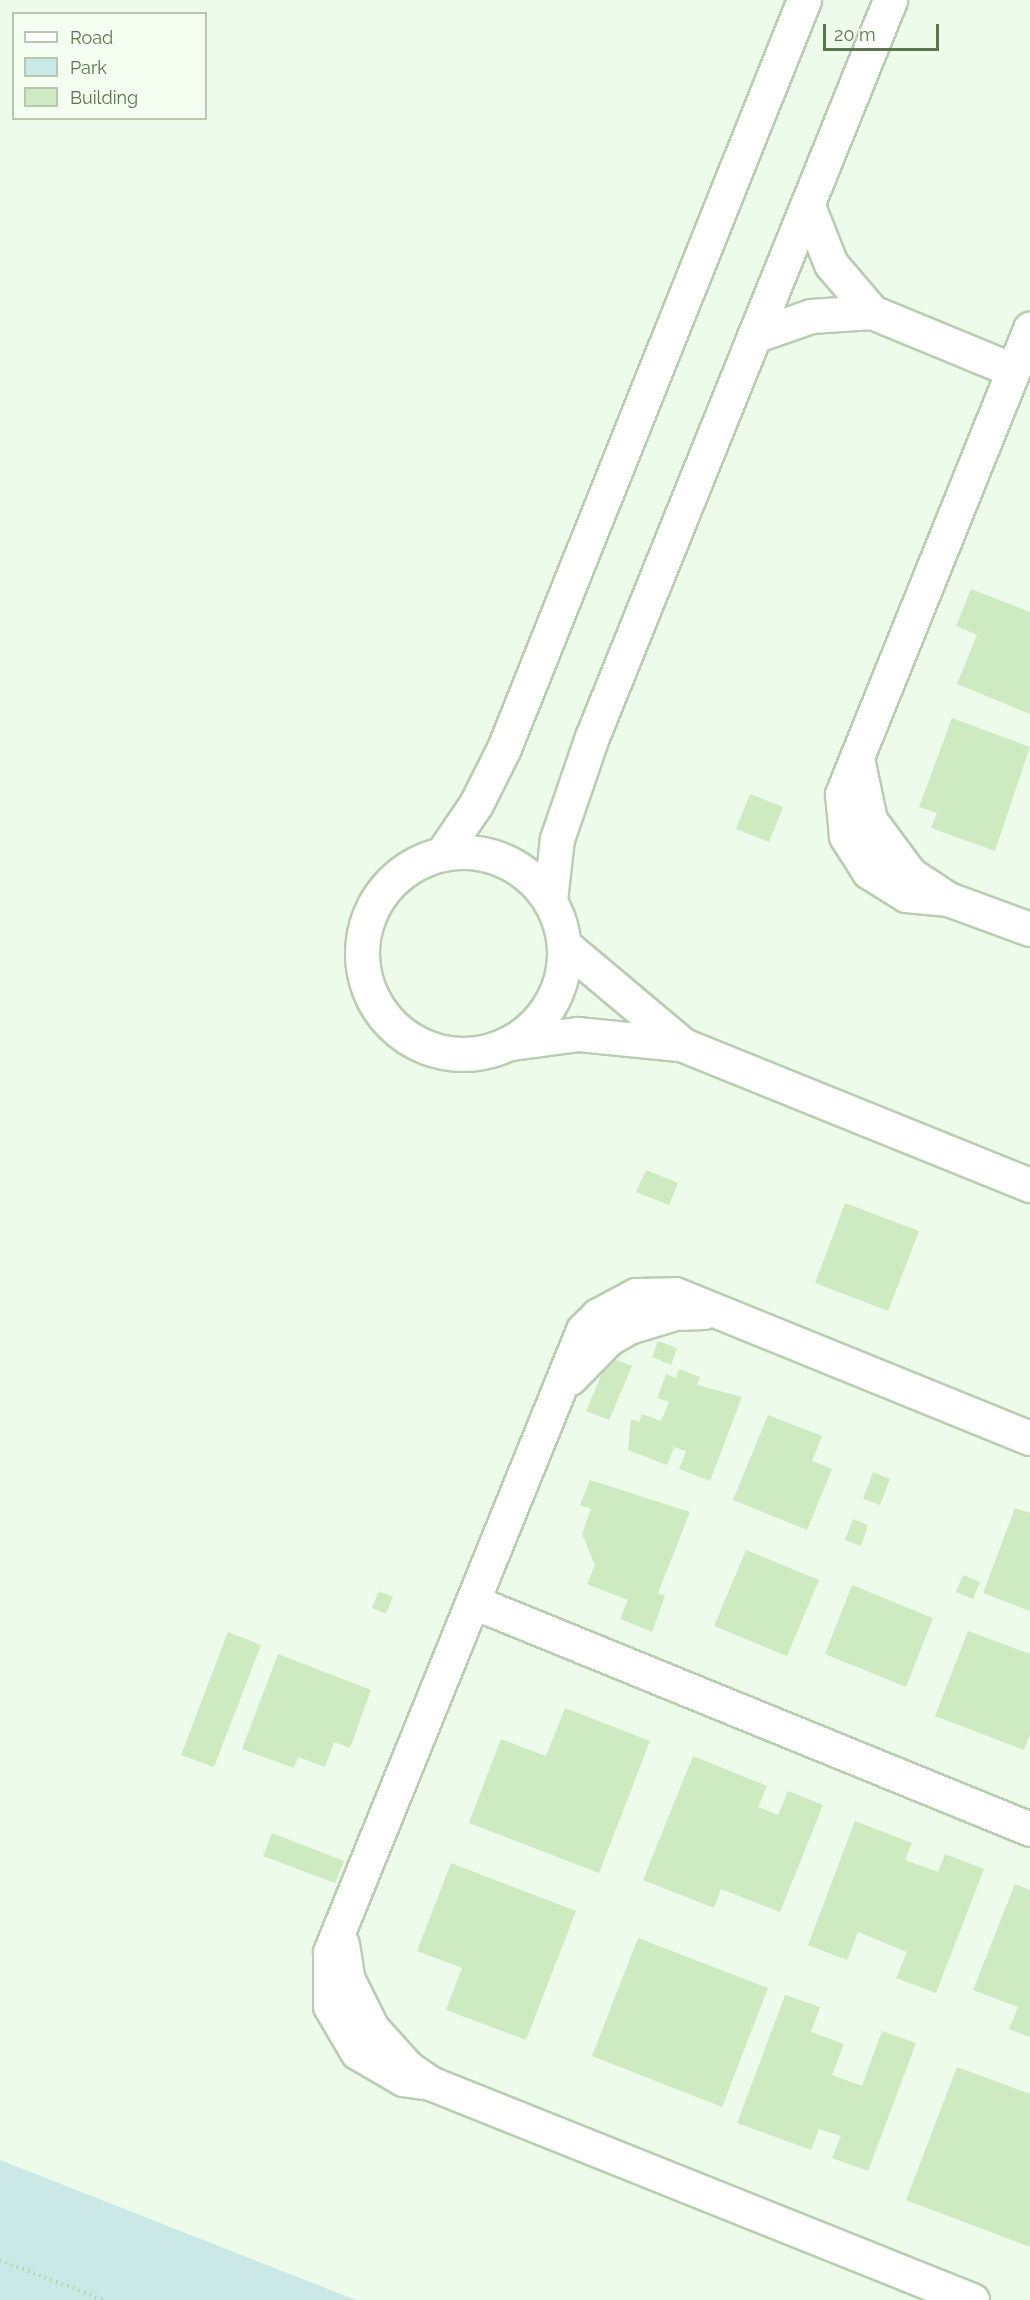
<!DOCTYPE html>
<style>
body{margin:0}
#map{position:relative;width:1030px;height:2300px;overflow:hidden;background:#edfbeb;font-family:Raleway,sans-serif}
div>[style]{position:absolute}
.green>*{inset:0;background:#cae8e5}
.building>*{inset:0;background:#cdeac0}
.path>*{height:4px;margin-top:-2px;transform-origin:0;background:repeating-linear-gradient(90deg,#b6d4a7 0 1.5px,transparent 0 6px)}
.roads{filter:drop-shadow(2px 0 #b9cdb1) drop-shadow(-2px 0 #b9cdb1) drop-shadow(0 2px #b9cdb1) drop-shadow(0 -2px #b9cdb1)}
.street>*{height:33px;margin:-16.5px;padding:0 16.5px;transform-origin:16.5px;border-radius:16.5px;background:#fff}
.street>.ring{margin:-16.5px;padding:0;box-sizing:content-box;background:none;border:33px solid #fff;border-radius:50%}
span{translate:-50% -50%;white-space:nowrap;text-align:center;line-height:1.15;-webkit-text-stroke:4.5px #f3fef1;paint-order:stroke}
.legend{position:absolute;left:12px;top:12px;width:195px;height:108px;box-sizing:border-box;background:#f3fef1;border:2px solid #b7c7b0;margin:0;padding:8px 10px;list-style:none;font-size:18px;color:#5d754f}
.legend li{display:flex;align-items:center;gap:12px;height:30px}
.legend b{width:30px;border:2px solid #b7c7b0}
.scale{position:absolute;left:823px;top:24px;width:116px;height:27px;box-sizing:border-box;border:3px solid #5d754f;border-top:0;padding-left:8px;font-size:18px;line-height:21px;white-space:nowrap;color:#5d754f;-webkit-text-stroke:4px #f3fef1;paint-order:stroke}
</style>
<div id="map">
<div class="green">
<i style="clip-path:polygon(0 2160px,356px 2300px,0 2300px)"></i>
</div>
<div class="building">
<i style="clip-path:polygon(971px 589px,1030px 612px,1030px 714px,957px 684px,977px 635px,956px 626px)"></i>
<i style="clip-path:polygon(952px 718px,1030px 747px,995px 851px,931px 828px,937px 813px,919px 807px)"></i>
<i style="clip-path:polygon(750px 794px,783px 807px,769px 842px,736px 829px)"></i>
<i style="clip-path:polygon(646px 1170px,678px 1183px,669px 1205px,636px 1192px)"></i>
<i style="clip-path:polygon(845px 1203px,919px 1231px,888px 1311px,815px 1283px)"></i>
<i style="clip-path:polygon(658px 1341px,677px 1348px,671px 1365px,652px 1357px)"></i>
<i style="clip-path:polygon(609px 1357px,632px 1366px,609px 1420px,586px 1411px)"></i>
<i style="clip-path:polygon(679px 1369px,700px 1377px,697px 1385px,742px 1397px,710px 1481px,679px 1469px,686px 1451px,674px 1447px,667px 1465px,628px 1450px,631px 1419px,639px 1422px,642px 1414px,661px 1421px,669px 1402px,657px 1398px,666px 1374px,676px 1378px)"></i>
<i style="clip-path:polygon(768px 1415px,822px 1436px,812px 1461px,832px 1469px,807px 1530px,733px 1500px)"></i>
<i style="clip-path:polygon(873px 1472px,890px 1479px,880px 1505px,863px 1499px)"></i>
<i style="clip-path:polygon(590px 1480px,690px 1512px,658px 1593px,665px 1596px,652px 1632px,620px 1619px,628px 1600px,587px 1584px,595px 1565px,582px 1534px,591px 1509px,580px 1505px)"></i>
<i style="clip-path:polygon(1015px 1508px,1030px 1513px,1030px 1611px,983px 1593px)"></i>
<i style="clip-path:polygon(853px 1519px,868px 1525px,861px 1546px,845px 1540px)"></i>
<i style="clip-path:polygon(746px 1550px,819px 1580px,787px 1656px,714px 1626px)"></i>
<i style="clip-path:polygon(963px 1575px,980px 1582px,973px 1599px,956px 1592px)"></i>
<i style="clip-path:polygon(852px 1585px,933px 1618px,906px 1687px,825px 1654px)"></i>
<i style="clip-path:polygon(379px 1591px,393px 1597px,386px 1614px,372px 1608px)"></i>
<i style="clip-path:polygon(968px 1631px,1030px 1654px,1030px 1734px,1024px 1750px,935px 1716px)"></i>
<i style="clip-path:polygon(228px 1632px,261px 1645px,214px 1767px,181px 1755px)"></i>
<i style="clip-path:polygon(278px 1654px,371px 1690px,350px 1748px,334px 1742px,325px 1767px,298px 1757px,294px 1768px,242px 1749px)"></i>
<i style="clip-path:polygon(565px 1708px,650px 1741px,599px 1873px,469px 1823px,501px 1739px,546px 1756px)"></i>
<i style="clip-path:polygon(693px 1756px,767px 1786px,758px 1807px,778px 1815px,788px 1791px,823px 1805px,780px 1912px,721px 1889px,714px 1908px,643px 1880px)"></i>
<i style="clip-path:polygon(855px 1821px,912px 1843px,905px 1860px,938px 1872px,945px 1854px,984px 1869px,936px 1993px,896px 1978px,907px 1952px,858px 1932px,847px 1960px,808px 1945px)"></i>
<i style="clip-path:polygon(272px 1833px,344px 1861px,335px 1883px,263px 1856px)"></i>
<i style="clip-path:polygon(451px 1863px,576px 1911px,526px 2040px,446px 2010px,462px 1968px,417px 1951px)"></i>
<i style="clip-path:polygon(1015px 1884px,1030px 1890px,1030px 2037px,1009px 2029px,1018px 2007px,973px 1990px)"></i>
<i style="clip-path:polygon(638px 1938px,768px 1988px,722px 2107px,592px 2056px)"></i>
<i style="clip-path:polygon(785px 1995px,820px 2007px,811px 2032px,844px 2044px,832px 2075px,862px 2086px,882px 2031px,916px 2043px,868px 2171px,832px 2158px,841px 2136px,819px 2129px,811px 2150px,737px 2123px)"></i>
<i style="clip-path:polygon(957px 2067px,1030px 2094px,1030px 2247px,906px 2200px)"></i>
</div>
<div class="path">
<i style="left:0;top:2260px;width:110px;rotate:21.2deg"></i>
</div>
<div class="roads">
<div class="street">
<i style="left:808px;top:206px;width:62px;rotate:68.4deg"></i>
<i style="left:831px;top:264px;width:63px;rotate:49.5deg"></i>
<i style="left:754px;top:336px;width:60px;rotate:-19.3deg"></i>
<i style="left:811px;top:316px;width:61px;rotate:-3.8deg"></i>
<i style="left:872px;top:312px;width:152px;rotate:22.4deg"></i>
<i style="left:858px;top:763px;width:58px;rotate:78.1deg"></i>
<i style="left:870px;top:820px;width:67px;rotate:53.5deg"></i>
<i style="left:910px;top:874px;width:45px;rotate:33.3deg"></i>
<i style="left:948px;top:899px;width:87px;rotate:20.1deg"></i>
<i class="ring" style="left:362px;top:852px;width:169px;height:169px"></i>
<i style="left:442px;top:854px;width:60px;rotate:-55.8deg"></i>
<i style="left:476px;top:804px;width:63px;rotate:-63.4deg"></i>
<i style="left:504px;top:748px;width:806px;rotate:-68.15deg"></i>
<i style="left:948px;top:899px;width:42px;rotate:-174.6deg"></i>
<i style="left:906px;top:895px;width:44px;rotate:-148.1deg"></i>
<i style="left:869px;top:872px;width:43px;rotate:-122.6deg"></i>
<i style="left:846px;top:836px;width:42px;rotate:-95.4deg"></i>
<i style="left:842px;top:794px;width:502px;rotate:-67.99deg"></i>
<i style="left:550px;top:900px;width:61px;rotate:-83.5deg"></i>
<i style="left:557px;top:839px;width:108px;rotate:-71.1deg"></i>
<i style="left:592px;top:737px;width:795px;rotate:-67.98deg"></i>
<i style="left:564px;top:945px;width:155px;rotate:40deg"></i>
<i style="left:683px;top:1045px;width:374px;rotate:22deg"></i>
<i style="left:512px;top:1043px;width:67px;rotate:-7.8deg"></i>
<i style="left:578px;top:1034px;width:100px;rotate:5.7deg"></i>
<i style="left:570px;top:1378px;width:54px;rotate:-45.7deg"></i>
<i style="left:608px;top:1339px;width:24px;rotate:-30deg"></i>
<i style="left:629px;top:1327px;width:48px;rotate:-16.9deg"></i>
<i style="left:675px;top:1313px;width:29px;rotate:-2deg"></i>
<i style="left:476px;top:1603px;width:598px;rotate:22.19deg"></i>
<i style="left:342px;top:1944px;width:36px;rotate:81deg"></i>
<i style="left:348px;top:1980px;width:54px;rotate:63.4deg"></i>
<i style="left:372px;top:2028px;width:54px;rotate:48deg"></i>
<i style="left:408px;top:2068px;width:27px;rotate:34deg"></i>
<i style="left:430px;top:2083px;width:584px;rotate:21.82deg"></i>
<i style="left:430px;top:2083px;width:27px;rotate:-172deg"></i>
<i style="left:403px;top:2079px;width:53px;rotate:-149.6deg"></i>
<i style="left:357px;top:2052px;width:53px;rotate:-120.4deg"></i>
<i style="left:330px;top:2006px;width:54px;rotate:-90deg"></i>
<i style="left:330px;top:1952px;width:671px;rotate:-67.87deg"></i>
<i style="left:583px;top:1330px;width:21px;rotate:-45deg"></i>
<i style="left:598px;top:1315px;width:43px;rotate:-27.8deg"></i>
<i style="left:636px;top:1295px;width:39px;rotate:-1deg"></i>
<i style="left:675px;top:1294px;width:383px;rotate:22.1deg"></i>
</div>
</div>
<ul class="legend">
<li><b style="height:8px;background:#fff"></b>Road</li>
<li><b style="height:16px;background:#cae8e5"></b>Park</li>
<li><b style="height:16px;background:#cdeac0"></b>Building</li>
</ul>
<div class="scale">20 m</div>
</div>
